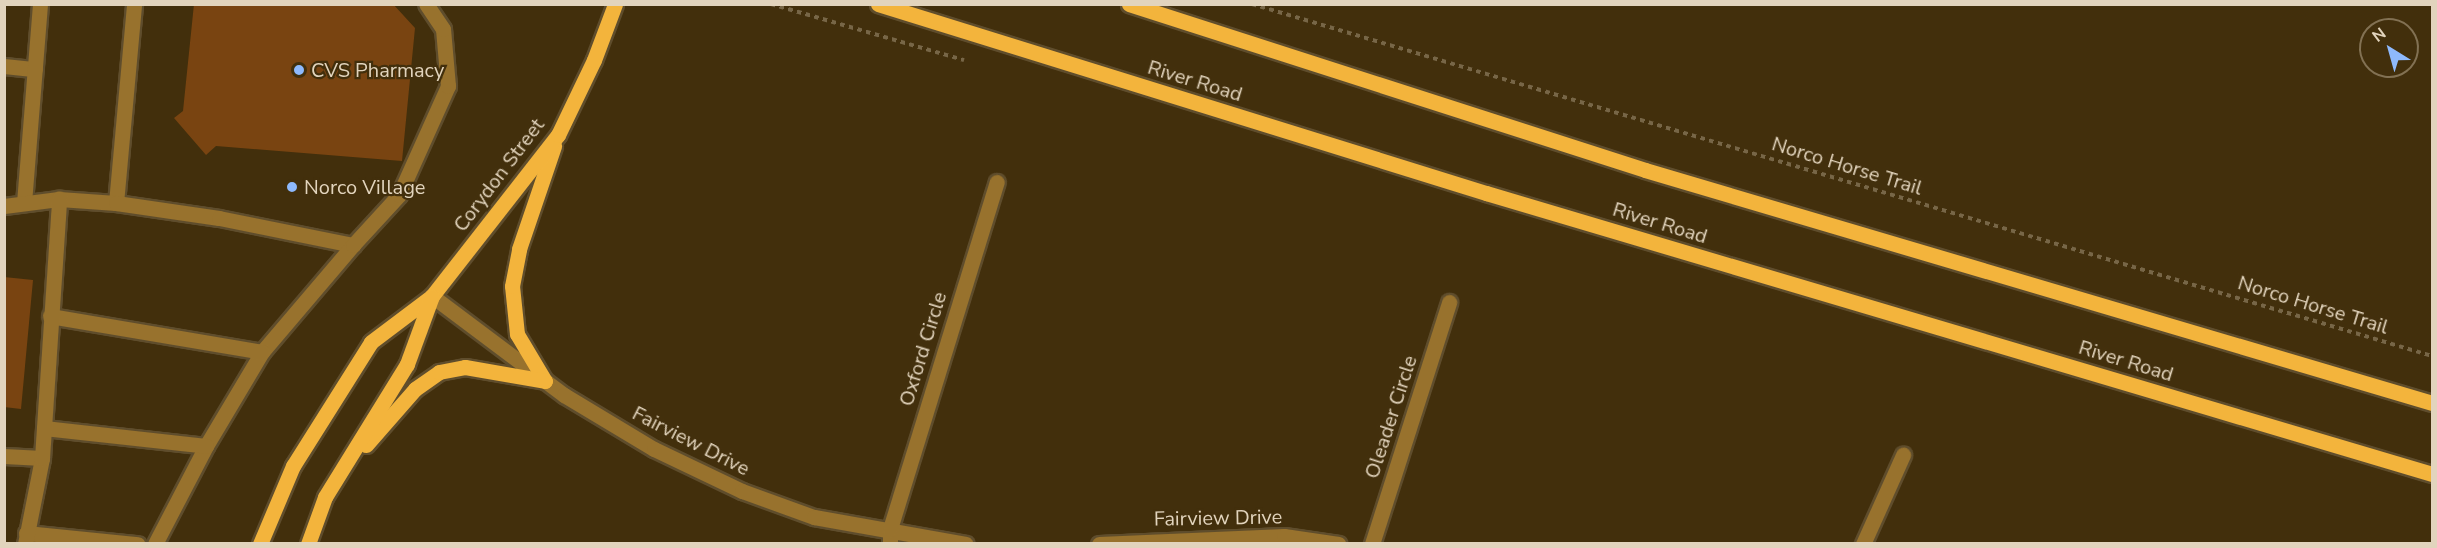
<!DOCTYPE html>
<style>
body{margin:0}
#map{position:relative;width:2437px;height:548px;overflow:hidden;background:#422f0c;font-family:"Nunito Sans",sans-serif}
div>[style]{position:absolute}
.building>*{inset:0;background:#794411}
.path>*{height:4px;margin-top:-2px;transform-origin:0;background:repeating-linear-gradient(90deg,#776647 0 4.5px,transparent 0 9px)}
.roads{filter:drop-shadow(2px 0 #5f4d2c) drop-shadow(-2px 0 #5f4d2c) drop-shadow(0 2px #5f4d2c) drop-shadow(0 -2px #5f4d2c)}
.minor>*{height:15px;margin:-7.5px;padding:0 7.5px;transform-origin:7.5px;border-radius:7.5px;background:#98722d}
.major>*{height:15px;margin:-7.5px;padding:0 7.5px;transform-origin:7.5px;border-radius:7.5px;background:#f3b43c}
.dots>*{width:16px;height:16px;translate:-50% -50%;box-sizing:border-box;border:3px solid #422f0c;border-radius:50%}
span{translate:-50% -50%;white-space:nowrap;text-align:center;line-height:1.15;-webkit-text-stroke:4.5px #422f0c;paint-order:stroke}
.poi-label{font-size:20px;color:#e2d4bd}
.left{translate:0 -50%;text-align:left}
.street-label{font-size:20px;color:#e2d4bd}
.frame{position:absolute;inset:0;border:6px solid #e2d4bd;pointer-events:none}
.north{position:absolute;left:2359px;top:18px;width:60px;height:60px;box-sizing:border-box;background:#422f0c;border:2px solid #827153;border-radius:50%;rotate:323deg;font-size:16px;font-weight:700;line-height:24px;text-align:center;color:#e2d4bd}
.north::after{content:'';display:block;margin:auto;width:21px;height:27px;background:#8eb9fc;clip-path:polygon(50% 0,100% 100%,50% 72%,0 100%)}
</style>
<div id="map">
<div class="building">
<i style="clip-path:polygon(194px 4px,393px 4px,415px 28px,402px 161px,216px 146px,206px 155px,174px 118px,183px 111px)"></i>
<i style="clip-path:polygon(4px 277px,33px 280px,21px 409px,4px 407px)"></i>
</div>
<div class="path">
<i style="left:771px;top:4px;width:201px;rotate:16.2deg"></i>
<i style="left:1252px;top:4px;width:1231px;rotate:16.61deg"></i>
</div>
<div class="roads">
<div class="minor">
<i style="left:4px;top:66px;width:31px;rotate:6deg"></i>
<i style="left:24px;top:203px;width:200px;rotate:-85.4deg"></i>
<i style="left:116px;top:203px;width:200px;rotate:-84.8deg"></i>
<i style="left:4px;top:206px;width:55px;rotate:-7.3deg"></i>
<i style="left:59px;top:199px;width:57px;rotate:4deg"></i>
<i style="left:116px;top:203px;width:104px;rotate:8.3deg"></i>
<i style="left:219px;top:218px;width:137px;rotate:11.4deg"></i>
<i style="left:353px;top:245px;width:140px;rotate:130.4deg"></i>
<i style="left:262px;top:352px;width:109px;rotate:120.8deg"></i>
<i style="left:206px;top:446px;width:110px;rotate:117.5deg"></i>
<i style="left:353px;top:245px;width:68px;rotate:-47.4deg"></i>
<i style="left:399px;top:195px;width:120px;rotate:-65.8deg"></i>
<i style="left:448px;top:86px;width:57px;rotate:-95deg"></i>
<i style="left:443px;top:29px;width:30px;rotate:-124deg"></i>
<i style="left:432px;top:296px;width:165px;rotate:36.9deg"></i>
<i style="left:564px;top:395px;width:105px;rotate:31deg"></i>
<i style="left:654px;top:449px;width:98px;rotate:25.5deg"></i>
<i style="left:742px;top:491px;width:77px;rotate:19.9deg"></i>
<i style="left:814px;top:517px;width:154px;rotate:10.1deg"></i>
<i style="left:50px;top:316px;width:215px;rotate:9.6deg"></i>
<i style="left:44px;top:428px;width:163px;rotate:6.3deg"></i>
<i style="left:4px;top:456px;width:38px;rotate:3deg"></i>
<i style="left:26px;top:533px;width:112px;rotate:5.7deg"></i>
<i style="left:25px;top:544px;width:88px;rotate:-78.8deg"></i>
<i style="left:42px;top:458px;width:260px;rotate:-86.2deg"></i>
<i style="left:890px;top:544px;width:15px;rotate:-90deg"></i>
<i style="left:890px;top:529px;width:363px;rotate:-72.9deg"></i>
<i style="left:1099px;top:544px;width:185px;rotate:-2.5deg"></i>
<i style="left:1284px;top:536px;width:55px;rotate:8.4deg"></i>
<i style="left:1372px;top:544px;width:254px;rotate:-72.3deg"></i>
<i style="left:1863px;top:544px;width:98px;rotate:-65.8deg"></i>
</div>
<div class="major">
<i style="left:878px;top:4px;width:637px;rotate:17.27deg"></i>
<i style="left:1486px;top:193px;width:987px;rotate:16.54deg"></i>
<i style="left:1129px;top:4px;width:542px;rotate:17.83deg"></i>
<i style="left:1645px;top:170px;width:821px;rotate:16.49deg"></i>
<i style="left:545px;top:381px;width:55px;rotate:-120.8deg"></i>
<i style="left:517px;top:334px;width:48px;rotate:-95.9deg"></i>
<i style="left:512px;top:286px;width:38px;rotate:-79deg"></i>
<i style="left:519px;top:249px;width:109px;rotate:-71.2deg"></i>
<i style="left:366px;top:445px;width:74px;rotate:-48.8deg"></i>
<i style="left:415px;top:389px;width:29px;rotate:-35deg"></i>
<i style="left:439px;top:372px;width:26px;rotate:-11deg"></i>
<i style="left:465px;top:367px;width:81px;rotate:9.9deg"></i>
<i style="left:260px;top:544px;width:85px;rotate:-67.1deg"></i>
<i style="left:293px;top:466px;width:146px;rotate:-57.8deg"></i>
<i style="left:371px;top:342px;width:76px;rotate:-37deg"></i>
<i style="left:432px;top:296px;width:204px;rotate:-52deg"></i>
<i style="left:558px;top:135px;width:83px;rotate:-64.4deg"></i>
<i style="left:594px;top:60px;width:60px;rotate:-69.4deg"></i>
<i style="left:308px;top:544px;width:50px;rotate:-70.1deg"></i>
<i style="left:325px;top:497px;width:156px;rotate:-58.3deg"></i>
<i style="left:407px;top:364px;width:72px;rotate:-69.8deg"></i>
</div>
</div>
<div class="dots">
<i style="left:299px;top:70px;background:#8eb9fc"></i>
<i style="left:292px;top:187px;background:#8eb9fc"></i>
</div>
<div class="poi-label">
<span class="left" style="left:311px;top:70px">CVS Pharmacy</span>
<span class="left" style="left:304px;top:187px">Norco Village</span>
</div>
<div class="street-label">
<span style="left:1195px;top:81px;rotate:17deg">River Road</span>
<span style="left:1847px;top:166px;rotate:17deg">Norco Horse Trail</span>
<span style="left:499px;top:175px;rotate:-53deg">Corydon Street</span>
<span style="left:1660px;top:223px;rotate:17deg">River Road</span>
<span style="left:2313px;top:305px;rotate:17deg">Norco Horse Trail</span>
<span style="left:923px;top:349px;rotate:-73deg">Oxford Circle</span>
<span style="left:2126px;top:361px;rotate:17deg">River Road</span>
<span style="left:1391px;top:417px;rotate:-72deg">Oleader Circle</span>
<span style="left:691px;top:441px;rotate:27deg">Fairview Drive</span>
<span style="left:1218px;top:518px;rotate:-1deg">Fairview Drive</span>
</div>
<div class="frame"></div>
<div class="north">N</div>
</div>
